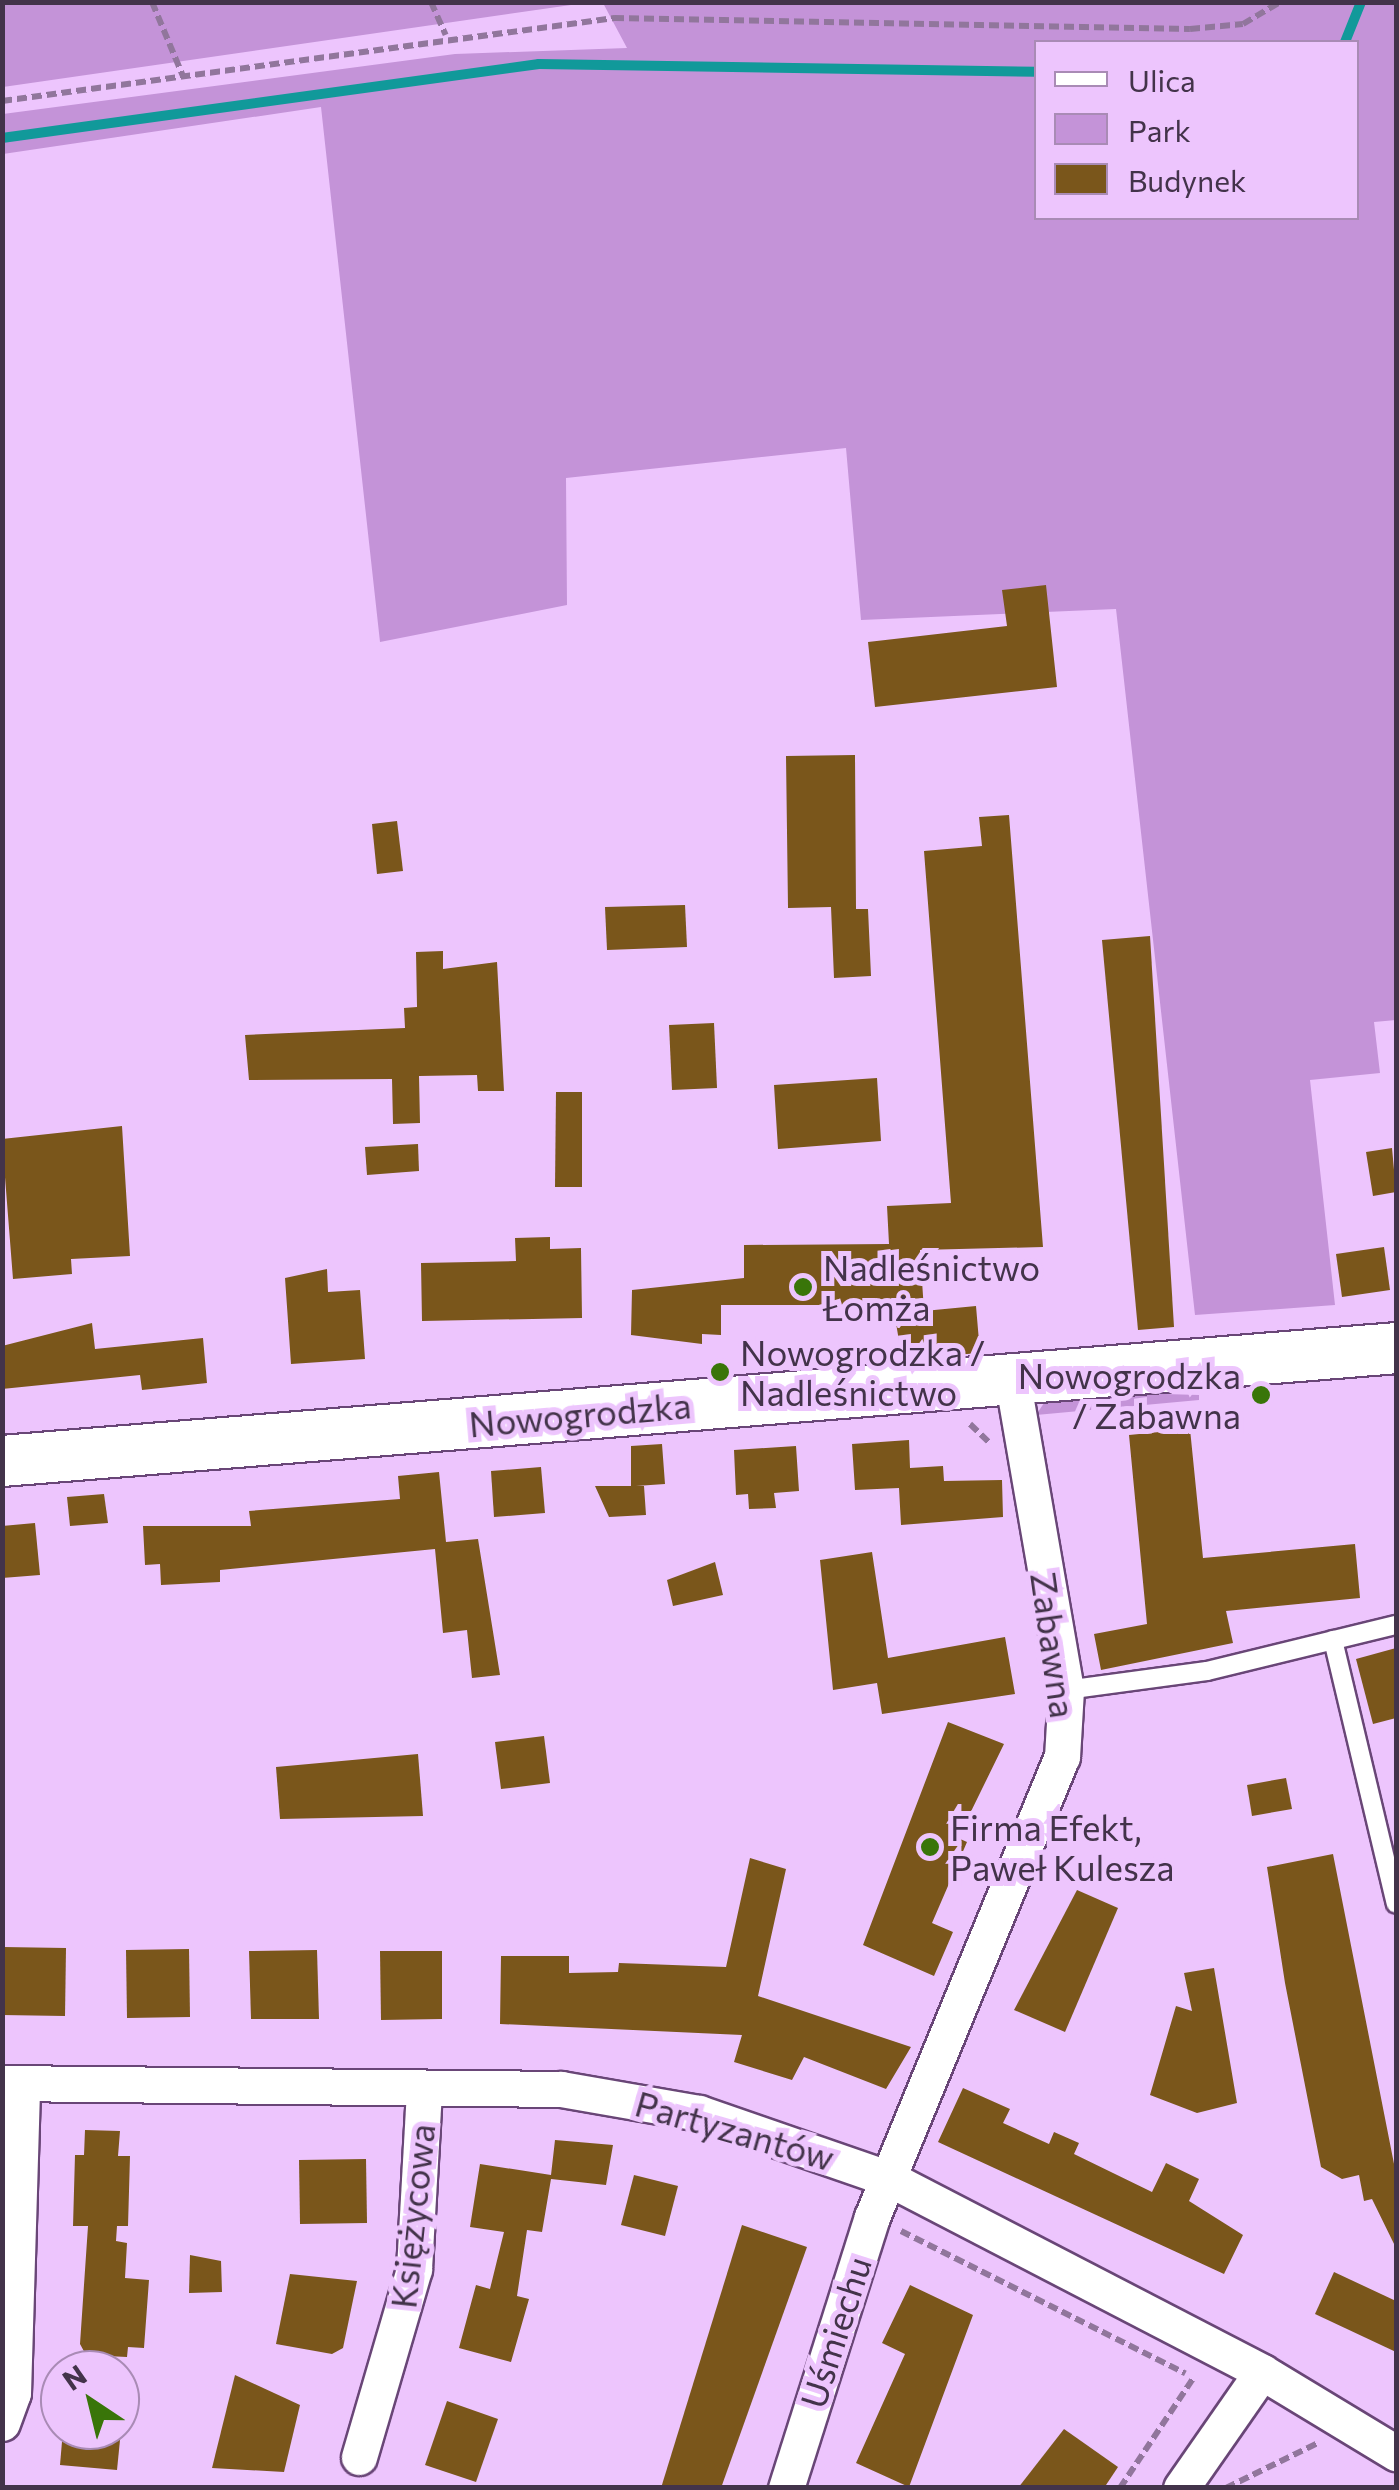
<!DOCTYPE html>
<meta charset="utf-8">
<style>
body{margin:0}
#map{position:relative;width:1399px;height:2490px;overflow:hidden;background:#edc5fd;font-family:Commissioner,sans-serif}
div>[style]{position:absolute}
.green>*{inset:0;background:#c493d8}
.stream>*{height:10px;margin:-5px;padding:0 5px;transform-origin:5px;border-radius:5px;background:#11999a}
.building>*{inset:0;background:#7a561b}
.path>*{height:6px;margin-top:-3px;transform-origin:0;background:repeating-linear-gradient(90deg,#91769c 0 10px,transparent 0 15px)}
.roads{filter:drop-shadow(2px 0 #694677) drop-shadow(-2px 0 #694677) drop-shadow(0 2px #694677) drop-shadow(0 -2px #694677)}
.lane>*{height:18px;margin:-9px;padding:0 9px;transform-origin:9px;border-radius:9px;background:#fff}
.street>*{height:35px;margin:-17.5px;padding:0 17.5px;transform-origin:17.5px;border-radius:17.5px;background:#fff}
.secondary>*{height:50px;margin:-25px;padding:0 25px;transform-origin:25px;border-radius:25px;background:#fff}
.dots>*{width:28px;height:28px;translate:-50% -50%;box-sizing:border-box;border:5px solid #edc5fd;border-radius:50%}
span{translate:-50% -50%;white-space:nowrap;text-align:center;line-height:1.15;-webkit-text-stroke:10px #edc5fd;paint-order:stroke}
.poi-label{font-size:35px;color:#43334a}
.left{translate:0 -50%;text-align:left}
.right{translate:-100% -50%;text-align:right}
.street-label{font-size:35px;color:#43334a}
.frame{position:absolute;inset:0;border:5px solid #43334a;pointer-events:none}
.legend{position:absolute;left:1034px;top:40px;width:325px;height:180px;box-sizing:border-box;background:#edc5fd;border:2px solid #a98bb5;margin:0;padding:12px 18px;list-style:none;font-size:30px;color:#43334a}
.legend li{display:flex;align-items:center;gap:20px;height:50px}
.legend b{width:50px;border:2px solid #a98bb5}
.north{position:absolute;left:40px;top:2350px;width:100px;height:100px;box-sizing:border-box;background:#edc5fd;border:2px solid #a98bb5;border-radius:50%;rotate:325deg;font-size:28px;font-weight:700;line-height:40px;text-align:center;color:#43334a}
.north::after{content:'';display:block;margin:auto;width:35px;height:45px;background:#397509;clip-path:polygon(50% 0,100% 100%,50% 72%,0 100%)}
</style>
<div id="map">
<div class="green">
<i style="clip-path:polygon(3px 2px,585px 2px,585px 3px,3px 87px)"></i>
<i style="clip-path:polygon(evenodd,603px 3px,1396px 3px,1396px 1020px,1374px 1022px,1380px 1073px,1310px 1080px,1335px 1305px,1195px 1315px,1116px 609px,861px 620px,846px 448px,566px 478px,567px 605px,380px 642px,321px 107px,3px 154px,3px 114px,455px 54px,627px 48px,603px 3px,1036px 42px,1356px 42px,1356px 218px,1036px 218px,1036px 42px)"></i>
<i style="clip-path:polygon(1096px 1392px,1199px 1395px,1199px 1400px,1036px 1415px,1046px 1400px)"></i>
</div>
<div class="stream">
<i style="left:1345px;top:42px;width:43px;rotate:-68.2deg"></i>
<i style="left:2px;top:138px;width:542px;rotate:-7.85deg"></i>
<i style="left:539px;top:64px;width:497px;rotate:0.9deg"></i>
</div>
<div class="building">
<i style="clip-path:polygon(1046px 585px,1057px 687px,875px 707px,868px 642px,1007px 626px,1002px 590px)"></i>
<i style="clip-path:polygon(855px 755px,856px 909px,868px 909px,871px 976px,834px 978px,831px 907px,788px 908px,786px 756px)"></i>
<i style="clip-path:polygon(1009px 815px,1043px 1247px,920px 1250px,924px 1311px,976px 1306px,980px 1353px,902px 1359px,893px 1305px,721px 1305px,721px 1335px,702px 1334px,702px 1344px,631px 1335px,632px 1290px,744px 1278px,744px 1245px,889px 1244px,887px 1206px,951px 1203px,924px 851px,982px 846px,979px 817px)"></i>
<i style="clip-path:polygon(397px 821px,403px 871px,377px 874px,372px 824px)"></i>
<i style="clip-path:polygon(685px 905px,687px 947px,607px 950px,605px 907px)"></i>
<i style="clip-path:polygon(1150px 936px,1174px 1327px,1138px 1330px,1102px 940px)"></i>
<i style="clip-path:polygon(443px 951px,443px 969px,497px 962px,504px 1091px,478px 1091px,477px 1075px,419px 1076px,420px 1123px,393px 1124px,392px 1079px,249px 1080px,245px 1035px,405px 1028px,404px 1008px,417px 1007px,416px 952px)"></i>
<i style="clip-path:polygon(714px 1023px,717px 1088px,672px 1090px,669px 1025px)"></i>
<i style="clip-path:polygon(877px 1078px,881px 1141px,778px 1149px,774px 1085px)"></i>
<i style="clip-path:polygon(556px 1092px,582px 1092px,582px 1187px,555px 1187px)"></i>
<i style="clip-path:polygon(122px 1126px,130px 1256px,71px 1259px,72px 1274px,13px 1279px,2px 1139px)"></i>
<i style="clip-path:polygon(418px 1144px,419px 1171px,367px 1175px,365px 1147px)"></i>
<i style="clip-path:polygon(1392px 1148px,1396px 1192px,1373px 1196px,1366px 1152px)"></i>
<i style="clip-path:polygon(550px 1237px,550px 1249px,581px 1248px,582px 1318px,422px 1321px,421px 1263px,516px 1261px,515px 1238px)"></i>
<i style="clip-path:polygon(1384px 1247px,1390px 1290px,1342px 1297px,1336px 1254px)"></i>
<i style="clip-path:polygon(327px 1269px,328px 1292px,360px 1290px,365px 1359px,291px 1364px,285px 1278px)"></i>
<i style="clip-path:polygon(92px 1323px,95px 1349px,203px 1338px,207px 1383px,142px 1390px,140px 1375px,2px 1389px,2px 1346px)"></i>
<i style="clip-path:polygon(1190px 1429px,1203px 1558px,1355px 1544px,1360px 1598px,1226px 1611px,1233px 1643px,1101px 1670px,1094px 1634px,1147px 1624px,1129px 1435px)"></i>
<i style="clip-path:polygon(909px 1440px,910px 1468px,943px 1466px,944px 1481px,1002px 1480px,1003px 1517px,901px 1525px,899px 1488px,855px 1490px,852px 1444px)"></i>
<i style="clip-path:polygon(662px 1444px,665px 1484px,636px 1486px,644px 1486px,646px 1515px,609px 1517px,595px 1486px,631px 1486px,631px 1446px)"></i>
<i style="clip-path:polygon(796px 1446px,799px 1491px,774px 1493px,776px 1508px,749px 1509px,748px 1494px,736px 1495px,734px 1450px)"></i>
<i style="clip-path:polygon(541px 1467px,545px 1513px,494px 1517px,491px 1471px)"></i>
<i style="clip-path:polygon(439px 1472px,446px 1542px,478px 1539px,500px 1675px,472px 1678px,467px 1630px,443px 1633px,435px 1549px,220px 1570px,220px 1582px,161px 1585px,160px 1564px,145px 1565px,143px 1526px,251px 1526px,249px 1511px,400px 1499px,398px 1476px)"></i>
<i style="clip-path:polygon(104px 1494px,108px 1523px,70px 1526px,67px 1497px)"></i>
<i style="clip-path:polygon(35px 1523px,40px 1575px,2px 1578px,2px 1526px)"></i>
<i style="clip-path:polygon(872px 1552px,888px 1658px,1005px 1637px,1015px 1694px,882px 1714px,877px 1683px,833px 1690px,820px 1560px)"></i>
<i style="clip-path:polygon(715px 1562px,723px 1595px,673px 1606px,667px 1580px)"></i>
<i style="clip-path:polygon(1396px 1648px,1396px 1718px,1373px 1724px,1356px 1659px)"></i>
<i style="clip-path:polygon(948px 1722px,1004px 1744px,958px 1838px,967px 1842px,932px 1923px,953px 1932px,934px 1976px,863px 1945px)"></i>
<i style="clip-path:polygon(544px 1736px,550px 1783px,501px 1789px,495px 1742px)"></i>
<i style="clip-path:polygon(418px 1754px,423px 1816px,280px 1819px,276px 1767px)"></i>
<i style="clip-path:polygon(1286px 1778px,1292px 1809px,1252px 1816px,1247px 1785px)"></i>
<i style="clip-path:polygon(1333px 1854px,1396px 2174px,1396px 2248px,1372px 2199px,1364px 2201px,1359px 2175px,1342px 2179px,1321px 2167px,1285px 1983px,1267px 1867px)"></i>
<i style="clip-path:polygon(750px 1858px,786px 1869px,758px 1996px,911px 2047px,886px 2089px,804px 2057px,792px 2080px,734px 2062px,742px 2035px,500px 2024px,501px 1956px,569px 1956px,569px 1973px,618px 1972px,619px 1963px,726px 1967px)"></i>
<i style="clip-path:polygon(1077px 1890px,1118px 1908px,1065px 2032px,1014px 2010px)"></i>
<i style="clip-path:polygon(3px 1947px,66px 1948px,65px 2016px,2px 2015px)"></i>
<i style="clip-path:polygon(189px 1949px,190px 2017px,127px 2018px,126px 1950px)"></i>
<i style="clip-path:polygon(317px 1950px,319px 2019px,251px 2019px,249px 1951px)"></i>
<i style="clip-path:polygon(380px 1951px,442px 1951px,442px 2019px,381px 2020px)"></i>
<i style="clip-path:polygon(1214px 1968px,1237px 2103px,1197px 2113px,1150px 2095px,1176px 2006px,1192px 2011px,1184px 1973px)"></i>
<i style="clip-path:polygon(963px 2088px,1010px 2109px,1003px 2123px,1049px 2144px,1054px 2132px,1079px 2143px,1074px 2154px,1152px 2192px,1166px 2163px,1199px 2179px,1189px 2201px,1243px 2235px,1224px 2274px,938px 2142px)"></i>
<i style="clip-path:polygon(85px 2130px,120px 2131px,118px 2156px,130px 2156px,128px 2226px,117px 2226px,116px 2241px,127px 2243px,125px 2278px,149px 2280px,144px 2348px,128px 2347px,127px 2357px,86px 2355px,80px 2344px,88px 2226px,73px 2226px,75px 2155px,84px 2155px)"></i>
<i style="clip-path:polygon(555px 2140px,613px 2145px,606px 2185px,551px 2179px,542px 2232px,527px 2230px,517px 2296px,529px 2299px,511px 2362px,459px 2348px,476px 2285px,490px 2289px,504px 2232px,470px 2227px,480px 2164px,551px 2175px)"></i>
<i style="clip-path:polygon(366px 2159px,367px 2223px,300px 2224px,299px 2160px)"></i>
<i style="clip-path:polygon(634px 2175px,678px 2186px,665px 2236px,621px 2225px)"></i>
<i style="clip-path:polygon(742px 2225px,807px 2247px,721px 2488px,661px 2488px)"></i>
<i style="clip-path:polygon(190px 2255px,221px 2261px,222px 2292px,189px 2293px)"></i>
<i style="clip-path:polygon(1334px 2272px,1396px 2301px,1396px 2352px,1315px 2314px)"></i>
<i style="clip-path:polygon(290px 2274px,357px 2281px,343px 2348px,332px 2354px,276px 2344px)"></i>
<i style="clip-path:polygon(910px 2285px,973px 2315px,909px 2487px,856px 2463px,905px 2354px,882px 2343px)"></i>
<i style="clip-path:polygon(235px 2375px,300px 2405px,284px 2472px,212px 2468px)"></i>
<i style="clip-path:polygon(447px 2401px,498px 2419px,476px 2482px,425px 2465px)"></i>
<i style="clip-path:polygon(1064px 2429px,1118px 2467px,1104px 2488px,1018px 2488px)"></i>
<i style="clip-path:polygon(63px 2430px,121px 2430px,117px 2470px,60px 2465px)"></i>
</div>
<div class="path">
<i style="left:152px;top:2px;width:80px;rotate:67.3deg"></i>
<i style="left:431px;top:2px;width:36px;rotate:66deg"></i>
<i style="left:2px;top:101px;width:618px;rotate:-7.72deg"></i>
<i style="left:614px;top:18px;width:576px;rotate:1.09deg"></i>
<i style="left:1190px;top:29px;width:53px;rotate:-5.4deg"></i>
<i style="left:1243px;top:24px;width:43px;rotate:-30.7deg"></i>
<i style="left:970px;top:1424px;width:28px;rotate:44deg"></i>
<i style="left:901px;top:2231px;width:318px;rotate:26.6deg"></i>
<i style="left:1120px;top:2488px;width:133px;rotate:-56.3deg"></i>
<i style="left:1226px;top:2488px;width:102px;rotate:-26.1deg"></i>
</div>
<div class="roads">
<div class="lane">
<i style="left:1333px;top:1640px;width:271px;rotate:76.6deg"></i>
<i style="left:1066px;top:1690px;width:142px;rotate:-7.7deg"></i>
<i style="left:1207px;top:1671px;width:195px;rotate:-13.7deg"></i>
</div>
<div class="street">
<i style="left:2px;top:2083px;width:559px;rotate:0.61deg"></i>
<i style="left:561px;top:2089px;width:140px;rotate:9.9deg"></i>
<i style="left:699px;top:2113px;width:202px;rotate:19.1deg"></i>
<i style="left:890px;top:2179px;width:419px;rotate:27.4deg"></i>
<i style="left:1262px;top:2372px;width:157px;rotate:31.2deg"></i>
<i style="left:2px;top:2423px;width:32px;rotate:-70deg"></i>
<i style="left:13px;top:2393px;width:309px;rotate:-88.3deg"></i>
<i style="left:359px;top:2457px;width:196px;rotate:-73.7deg"></i>
<i style="left:414px;top:2269px;width:181px;rotate:-86.8deg"></i>
<i style="left:786px;top:2488px;width:284px;rotate:-72.4deg"></i>
<i style="left:872px;top:2217px;width:498px;rotate:-67.6deg"></i>
<i style="left:1062px;top:1757px;width:67px;rotate:-86.6deg"></i>
<i style="left:1066px;top:1690px;width:317px;rotate:-99.8deg"></i>
<i style="left:1181px;top:2488px;width:141px;rotate:-55.1deg"></i>
</div>
<div class="secondary">
<i style="left:2px;top:1461px;width:1399px;rotate:-4.63deg"></i>
</div>
</div>
<div class="dots">
<i style="left:803px;top:1287px;background:#397509"></i>
<i style="left:720px;top:1372px;background:#397509"></i>
<i style="left:1261px;top:1395px;background:#397509"></i>
<i style="left:930px;top:1847px;background:#397509"></i>
</div>
<div class="poi-label">
<span class="left" style="left:823px;top:1287px">Nadleśnictwo<br>Łomża</span>
<span class="left" style="left:740px;top:1372px">Nowogrodzka /<br>Nadleśnictwo</span>
<span class="right" style="left:1241px;top:1395px">Nowogrodzka<br>/ Zabawna</span>
<span class="left" style="left:950px;top:1847px">Firma Efekt,<br>Paweł Kulesza</span>
</div>
<div class="street-label">
<span style="left:580px;top:1414px;rotate:-5deg">Nowogrodzka</span>
<span style="left:1054px;top:1645px;rotate:82deg">Zabawna</span>
<span style="left:735px;top:2130px;rotate:16deg">Partyzantów</span>
<span style="left:412px;top:2216px;rotate:-84deg">Księżycowa</span>
<span style="left:835px;top:2332px;rotate:-72deg">Uśmiechu</span>
</div>
<div class="frame"></div>
<ul class="legend">
<li><b style="height:12px;background:#fff"></b>Ulica</li>
<li><b style="height:28px;background:#c493d8"></b>Park</li>
<li><b style="height:28px;background:#7a561b"></b>Budynek</li>
</ul>
<div class="north">N</div>
</div>
